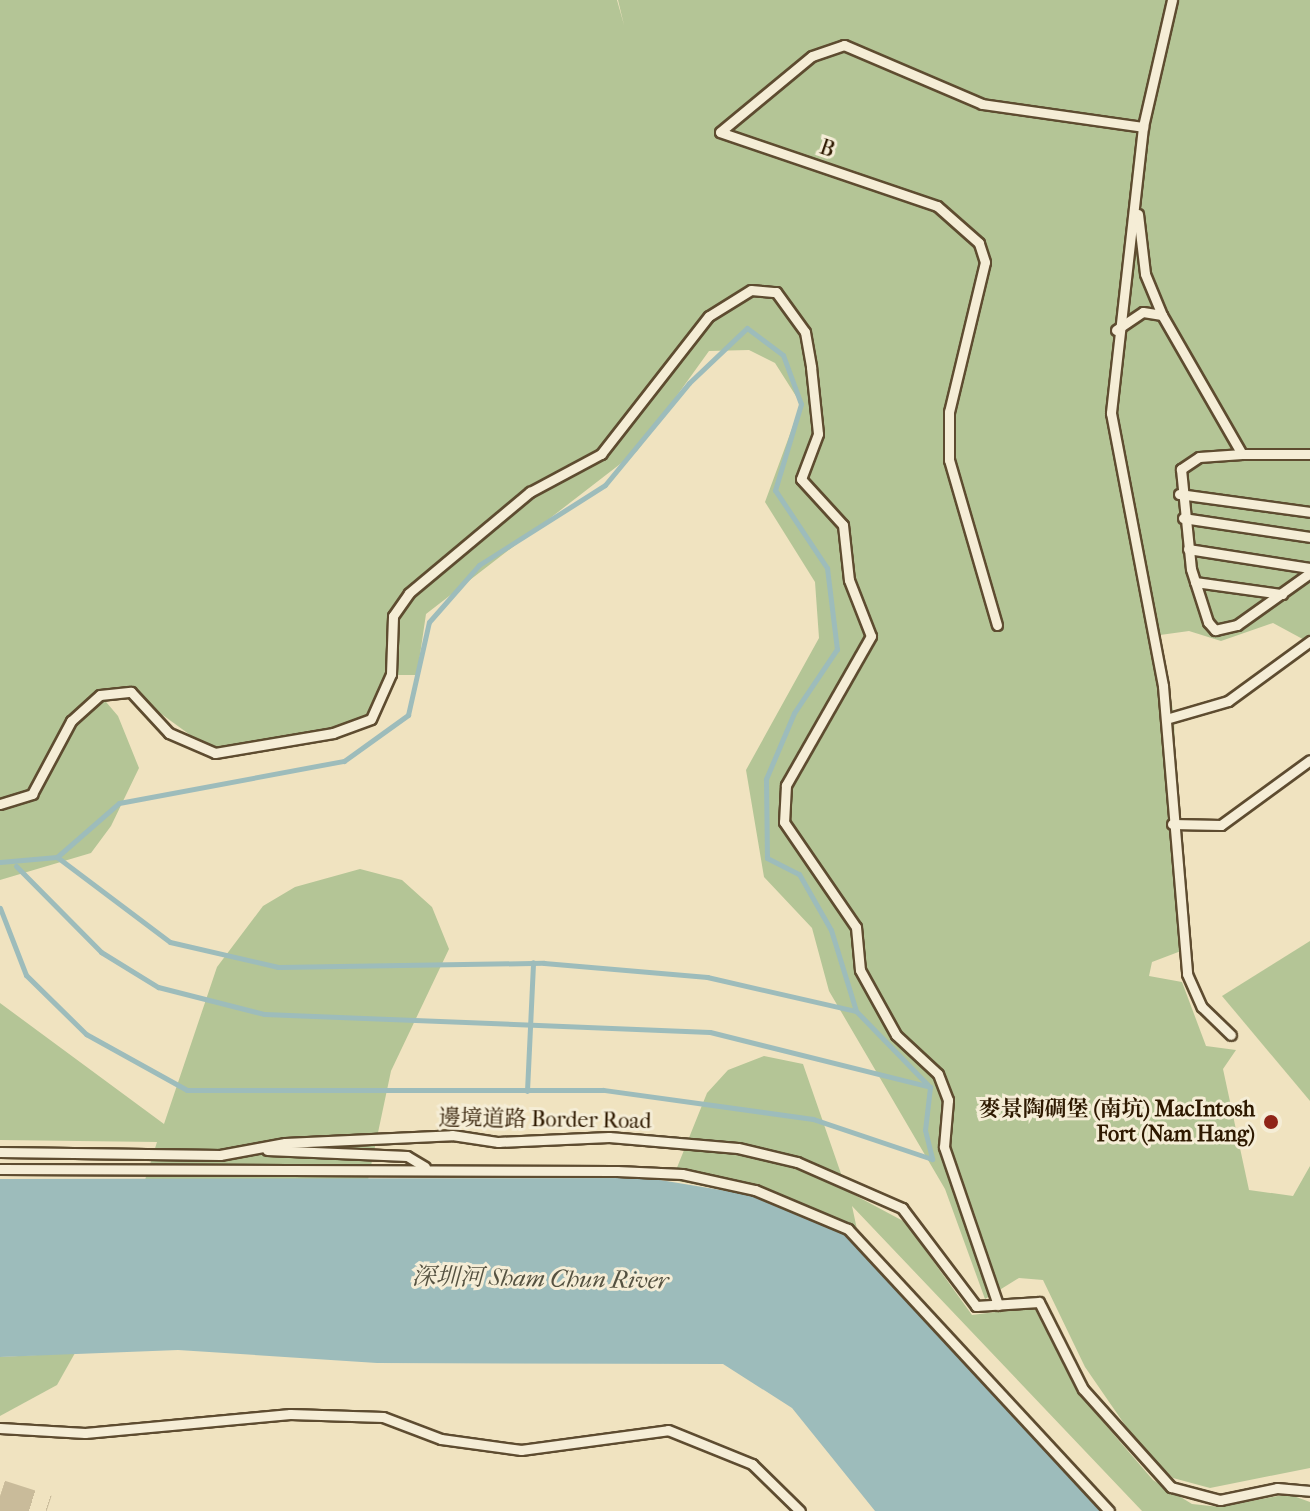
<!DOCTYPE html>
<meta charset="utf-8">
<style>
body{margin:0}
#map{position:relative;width:1310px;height:1511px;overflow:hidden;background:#f0e3c0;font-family:"IM FELL French Canon","Noto Serif SC",serif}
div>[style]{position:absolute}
.green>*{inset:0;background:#b4c596}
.water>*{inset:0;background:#9dbcbb}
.stream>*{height:5px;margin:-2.5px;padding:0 2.5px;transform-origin:2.5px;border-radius:2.5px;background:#9dbcbb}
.highway-tunnel>*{height:32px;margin-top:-16px;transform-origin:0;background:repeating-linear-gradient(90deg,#c9bb9a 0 32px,transparent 0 48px)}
.roads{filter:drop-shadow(2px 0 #5e4c30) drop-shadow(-2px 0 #5e4c30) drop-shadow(0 2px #5e4c30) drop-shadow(0 -2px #5e4c30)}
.lane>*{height:9px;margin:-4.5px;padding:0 4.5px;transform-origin:4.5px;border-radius:4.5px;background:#f5edd6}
.dots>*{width:22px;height:22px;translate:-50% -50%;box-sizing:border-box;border:4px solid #f5edd6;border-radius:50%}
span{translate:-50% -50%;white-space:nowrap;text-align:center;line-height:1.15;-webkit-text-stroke:6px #f5edd6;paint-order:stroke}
.street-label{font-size:22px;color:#2e1900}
.poi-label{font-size:22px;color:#2e1900;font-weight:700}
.right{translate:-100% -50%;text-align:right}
.water-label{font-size:24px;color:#555241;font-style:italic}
</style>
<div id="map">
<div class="green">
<i style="clip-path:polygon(0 0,617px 0,624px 25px,618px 0,1310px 0,1310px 643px,1273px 623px,1221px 641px,1189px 631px,1160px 635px,1174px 716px,1181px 951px,1152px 962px,1149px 976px,1182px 982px,1206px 1046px,1236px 1050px,1223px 1069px,1249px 1190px,1293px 1196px,1310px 1166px,1310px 1468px,1210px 1488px,1173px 1478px,1136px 1441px,1085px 1367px,1043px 1280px,1019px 1278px,985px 1299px,945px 1189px,829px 991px,812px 928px,764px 877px,746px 770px,819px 638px,815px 582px,765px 502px,801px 404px,775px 363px,749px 350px,709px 351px,637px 451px,426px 614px,417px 675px,391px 675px,371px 719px,215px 753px,131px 692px,101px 696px,118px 716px,139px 768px,111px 826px,91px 853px,0 880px)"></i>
<i style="clip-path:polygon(360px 869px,402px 880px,432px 907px,449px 949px,391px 1071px,368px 1180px,144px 1183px,157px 1142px,0 1140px,0 1003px,164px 1124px,217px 967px,263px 906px,295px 887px)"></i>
<i style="clip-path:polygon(1310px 941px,1310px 1101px,1222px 996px)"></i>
<i style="clip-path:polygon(764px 1056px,803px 1064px,847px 1191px,905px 1222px,972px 1315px,1034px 1307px,1078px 1393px,1153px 1480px,1192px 1504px,1220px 1507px,1288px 1494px,1310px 1502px,1310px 1511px,1142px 1511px,852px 1206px,861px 1248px,817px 1218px,757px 1196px,672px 1180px,707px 1093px,728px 1070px)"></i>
<i style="clip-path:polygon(75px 1353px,57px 1385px,0 1416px,0 1357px)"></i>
</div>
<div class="water">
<i style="clip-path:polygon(648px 1178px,757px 1196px,850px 1236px,1103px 1511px,875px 1511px,792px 1408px,723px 1364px,377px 1363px,178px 1350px,0 1357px,0 1179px)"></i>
</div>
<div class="stream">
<i style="left:57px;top:857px;width:141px;rotate:37deg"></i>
<i style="left:170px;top:942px;width:111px;rotate:13deg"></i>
<i style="left:278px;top:967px;width:266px;rotate:-0.9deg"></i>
<i style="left:544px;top:963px;width:164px;rotate:4.9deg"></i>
<i style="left:707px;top:977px;width:152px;rotate:12.9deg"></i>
<i style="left:0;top:862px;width:57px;rotate:-5deg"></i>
<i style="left:57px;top:857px;width:82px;rotate:-41.1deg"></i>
<i style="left:119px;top:803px;width:229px;rotate:-10.6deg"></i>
<i style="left:344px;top:761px;width:79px;rotate:-35.7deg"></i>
<i style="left:408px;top:715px;width:95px;rotate:-77.3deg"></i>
<i style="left:429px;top:622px;width:76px;rotate:-48.7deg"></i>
<i style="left:479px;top:565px;width:149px;rotate:-32.4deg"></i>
<i style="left:605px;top:485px;width:132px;rotate:-50.5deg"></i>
<i style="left:689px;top:383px;width:80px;rotate:-43.5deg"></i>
<i style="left:747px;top:328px;width:45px;rotate:36.9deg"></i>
<i style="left:783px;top:355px;width:52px;rotate:69.8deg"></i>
<i style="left:801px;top:404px;width:90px;rotate:106.8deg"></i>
<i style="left:775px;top:490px;width:94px;rotate:56.3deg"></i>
<i style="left:827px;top:568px;width:82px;rotate:83deg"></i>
<i style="left:837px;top:649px;width:77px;rotate:123.9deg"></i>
<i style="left:794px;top:713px;width:72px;rotate:113deg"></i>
<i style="left:766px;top:779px;width:79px;rotate:89.3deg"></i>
<i style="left:767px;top:858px;width:36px;rotate:27deg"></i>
<i style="left:799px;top:874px;width:64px;rotate:60.3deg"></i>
<i style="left:831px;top:930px;width:85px;rotate:72.8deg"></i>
<i style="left:856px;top:1011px;width:106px;rotate:45.8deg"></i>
<i style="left:930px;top:1087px;width:43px;rotate:96.6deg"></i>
<i style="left:925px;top:1130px;width:30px;rotate:76deg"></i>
<i style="left:932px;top:1159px;width:126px;rotate:-161.4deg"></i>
<i style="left:813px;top:1119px;width:212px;rotate:-172.1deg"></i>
<i style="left:603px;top:1090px;width:416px;rotate:180deg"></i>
<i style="left:187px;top:1090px;width:115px;rotate:-151deg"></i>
<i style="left:86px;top:1034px;width:84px;rotate:-135.5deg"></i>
<i style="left:26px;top:975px;width:72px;rotate:-111.2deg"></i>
<i style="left:16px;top:866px;width:121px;rotate:45.3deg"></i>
<i style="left:101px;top:952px;width:67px;rotate:31.6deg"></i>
<i style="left:158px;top:987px;width:109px;rotate:14.3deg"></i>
<i style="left:264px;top:1014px;width:446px;rotate:2.3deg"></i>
<i style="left:710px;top:1032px;width:227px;rotate:14deg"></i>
<i style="left:527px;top:1091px;width:129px;rotate:-87.3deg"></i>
</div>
<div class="highway-tunnel">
<i style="left:0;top:1496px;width:49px;rotate:17.7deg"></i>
</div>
<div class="roads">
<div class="lane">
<i style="left:1172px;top:0;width:130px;rotate:102.9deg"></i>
<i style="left:1143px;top:127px;width:288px;rotate:96.4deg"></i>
<i style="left:1111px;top:413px;width:278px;rotate:79.2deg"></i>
<i style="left:1163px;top:686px;width:289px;rotate:85.2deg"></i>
<i style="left:1187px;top:974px;width:36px;rotate:66deg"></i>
<i style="left:1202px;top:1007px;width:40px;rotate:44deg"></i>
<i style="left:1138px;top:214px;width:60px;rotate:83.3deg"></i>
<i style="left:1145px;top:274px;width:44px;rotate:67.5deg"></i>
<i style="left:1162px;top:315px;width:160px;rotate:60.1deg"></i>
<i style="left:1242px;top:454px;width:68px"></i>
<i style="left:1116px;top:330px;width:32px;rotate:-34deg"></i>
<i style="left:1143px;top:312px;width:19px;rotate:9deg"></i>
<i style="left:1242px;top:454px;width:43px;rotate:176deg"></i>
<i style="left:1199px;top:457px;width:22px;rotate:146deg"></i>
<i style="left:1181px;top:469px;width:100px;rotate:84.3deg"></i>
<i style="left:1191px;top:569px;width:56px;rotate:72.2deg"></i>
<i style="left:1208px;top:622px;width:11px;rotate:49deg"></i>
<i style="left:1215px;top:630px;width:23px;rotate:-13deg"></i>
<i style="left:1237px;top:625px;width:90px;rotate:-35.5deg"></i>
<i style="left:1179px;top:494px;width:132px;rotate:7.8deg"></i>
<i style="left:1183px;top:518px;width:128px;rotate:8.5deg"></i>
<i style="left:1188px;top:549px;width:123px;rotate:8.9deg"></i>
<i style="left:1195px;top:582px;width:88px;rotate:7.9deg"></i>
<i style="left:997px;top:625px;width:172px;rotate:-106.2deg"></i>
<i style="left:949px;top:460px;width:48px;rotate:-90deg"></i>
<i style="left:949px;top:412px;width:154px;rotate:-76.5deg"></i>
<i style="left:985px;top:262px;width:20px;rotate:-108deg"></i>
<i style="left:979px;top:243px;width:56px;rotate:-138.6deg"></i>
<i style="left:937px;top:206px;width:229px;rotate:-161.2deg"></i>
<i style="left:720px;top:132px;width:119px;rotate:-39.6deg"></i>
<i style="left:812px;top:56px;width:34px;rotate:-19deg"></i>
<i style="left:844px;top:45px;width:150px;rotate:23.1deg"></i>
<i style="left:982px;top:104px;width:163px;rotate:8.1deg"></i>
<i style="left:1166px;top:719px;width:65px;rotate:-16.2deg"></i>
<i style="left:1228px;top:701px;width:102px;rotate:-36.2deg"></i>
<i style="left:0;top:804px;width:34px;rotate:-17deg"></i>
<i style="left:32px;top:794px;width:83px;rotate:-61.9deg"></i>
<i style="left:71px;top:721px;width:39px;rotate:-42deg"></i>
<i style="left:100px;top:695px;width:31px;rotate:-6deg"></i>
<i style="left:131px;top:692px;width:56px;rotate:47.2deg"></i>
<i style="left:169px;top:733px;width:50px;rotate:23.5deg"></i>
<i style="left:215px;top:753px;width:120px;rotate:-9.6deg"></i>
<i style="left:333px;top:733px;width:40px;rotate:-20.2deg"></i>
<i style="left:371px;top:719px;width:49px;rotate:-66deg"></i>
<i style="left:391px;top:674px;width:58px;rotate:-88deg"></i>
<i style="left:393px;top:616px;width:28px;rotate:-55deg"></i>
<i style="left:409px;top:593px;width:158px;rotate:-39.9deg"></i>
<i style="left:530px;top:492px;width:81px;rotate:-28.2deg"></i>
<i style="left:601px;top:454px;width:175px;rotate:-52deg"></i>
<i style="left:709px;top:316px;width:49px;rotate:-31.8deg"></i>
<i style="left:751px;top:290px;width:25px;rotate:5deg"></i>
<i style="left:776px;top:292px;width:49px;rotate:54.1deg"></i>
<i style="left:805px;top:332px;width:36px;rotate:80deg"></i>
<i style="left:811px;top:367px;width:67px;rotate:84deg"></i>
<i style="left:818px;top:434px;width:48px;rotate:110.7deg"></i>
<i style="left:801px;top:479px;width:62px;rotate:47.6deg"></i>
<i style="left:843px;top:525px;width:55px;rotate:83.8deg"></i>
<i style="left:849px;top:580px;width:60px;rotate:68.6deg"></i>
<i style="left:871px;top:636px;width:172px;rotate:119.7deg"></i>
<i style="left:786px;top:785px;width:37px;rotate:93deg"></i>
<i style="left:784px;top:822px;width:127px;rotate:55.6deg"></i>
<i style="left:856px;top:927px;width:43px;rotate:84.7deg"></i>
<i style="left:860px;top:970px;width:74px;rotate:61deg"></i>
<i style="left:896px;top:1035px;width:57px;rotate:42.9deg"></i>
<i style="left:938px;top:1074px;width:28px;rotate:69deg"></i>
<i style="left:948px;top:1100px;width:47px;rotate:94.9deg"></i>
<i style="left:944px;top:1147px;width:167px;rotate:71.1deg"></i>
<i style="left:1172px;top:824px;width:49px;rotate:1.2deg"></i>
<i style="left:1221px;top:825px;width:110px;rotate:-36.1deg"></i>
<i style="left:267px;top:1150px;width:140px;rotate:2.5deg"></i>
<i style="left:407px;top:1156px;width:21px;rotate:31deg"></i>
<i style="left:0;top:1152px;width:220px;rotate:0.8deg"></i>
<i style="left:220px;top:1155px;width:66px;rotate:-10.5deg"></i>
<i style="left:285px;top:1143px;width:167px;rotate:-2.7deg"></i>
<i style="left:452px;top:1135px;width:47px;rotate:8.7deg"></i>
<i style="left:498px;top:1142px;width:111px;rotate:-2.6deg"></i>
<i style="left:609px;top:1137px;width:129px;rotate:4.9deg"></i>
<i style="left:738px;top:1148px;width:61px;rotate:13.3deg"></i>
<i style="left:797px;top:1162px;width:115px;rotate:23.7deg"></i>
<i style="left:902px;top:1208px;width:123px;rotate:52.9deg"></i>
<i style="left:976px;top:1306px;width:63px;rotate:-3.6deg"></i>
<i style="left:1039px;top:1302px;width:97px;rotate:63.2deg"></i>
<i style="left:1083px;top:1389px;width:132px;rotate:48.1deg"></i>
<i style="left:1171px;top:1487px;width:51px;rotate:14.9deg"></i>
<i style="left:1220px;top:1500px;width:58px;rotate:-11.9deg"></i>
<i style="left:1277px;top:1488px;width:33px;rotate:5deg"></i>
<i style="left:0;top:1169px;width:617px;rotate:0.19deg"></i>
<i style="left:617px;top:1171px;width:65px;rotate:2.6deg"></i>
<i style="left:682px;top:1174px;width:75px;rotate:12.4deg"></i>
<i style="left:755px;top:1190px;width:101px;rotate:22.8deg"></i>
<i style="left:848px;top:1229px;width:384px;rotate:47.2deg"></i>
<i style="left:0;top:1428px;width:85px;rotate:3.4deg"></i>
<i style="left:85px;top:1433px;width:206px;rotate:-5.3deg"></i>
<i style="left:290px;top:1414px;width:93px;rotate:1.8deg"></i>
<i style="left:383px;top:1417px;width:62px;rotate:20.8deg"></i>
<i style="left:441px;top:1439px;width:81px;rotate:7.8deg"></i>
<i style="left:521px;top:1450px;width:148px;rotate:-7.7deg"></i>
<i style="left:668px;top:1430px;width:91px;rotate:22deg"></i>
<i style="left:752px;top:1464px;width:67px;rotate:44.4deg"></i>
</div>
</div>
<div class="dots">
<i style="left:1271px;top:1122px;background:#8f2418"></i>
</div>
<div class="street-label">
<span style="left:827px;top:149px;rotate:19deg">B</span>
<span style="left:545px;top:1120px;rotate:1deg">邊境道路 Border Road</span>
</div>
<div class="poi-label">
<span class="right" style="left:1255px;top:1122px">麥景陶碉堡 (南坑) MacIntosh<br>Fort (Nam Hang)</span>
</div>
<div class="water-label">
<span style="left:540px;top:1279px;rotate:1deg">深圳河 Sham Chun River</span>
</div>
</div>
